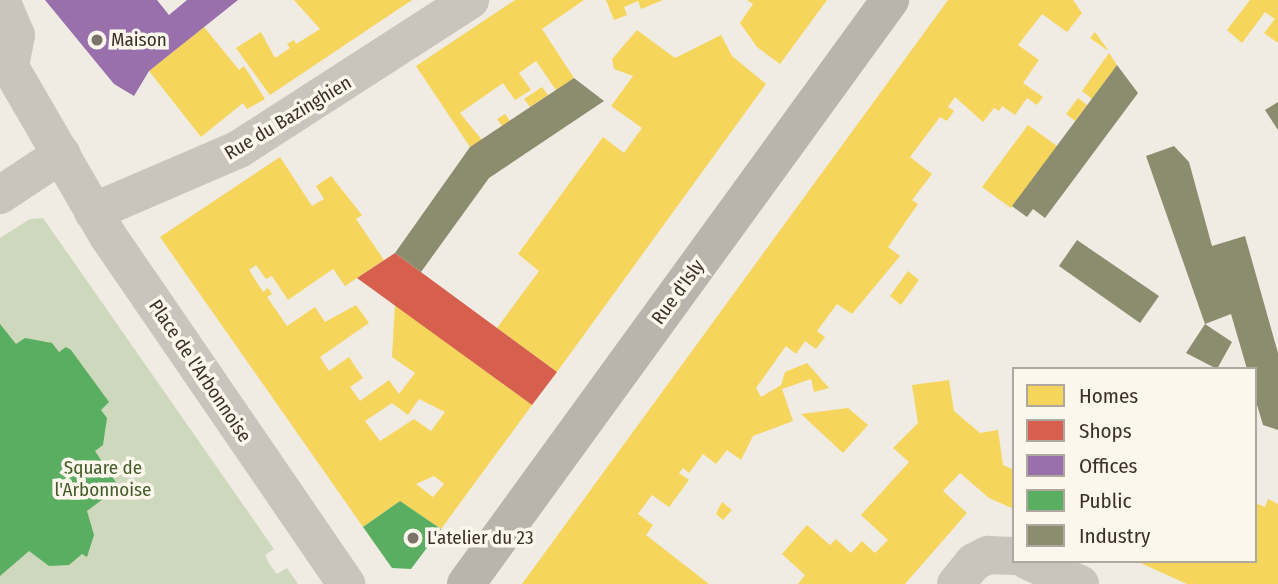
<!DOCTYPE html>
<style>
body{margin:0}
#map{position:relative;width:1278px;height:584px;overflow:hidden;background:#f0ece4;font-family:"Fira Sans Condensed",sans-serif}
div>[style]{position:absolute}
.green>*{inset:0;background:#ced8bc}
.homes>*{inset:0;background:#f6d55c}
.shops>*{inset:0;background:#d6604d}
.offices>*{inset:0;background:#9970ab}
.public>*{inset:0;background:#5aae61}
.industry>*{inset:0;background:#8c8c6e}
.street>*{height:38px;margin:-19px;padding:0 19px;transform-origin:19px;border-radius:19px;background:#cac4bc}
.secondary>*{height:38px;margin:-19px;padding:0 19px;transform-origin:19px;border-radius:19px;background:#bab4ac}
.dots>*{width:19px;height:19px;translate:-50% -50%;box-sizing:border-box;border:4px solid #fcf7ec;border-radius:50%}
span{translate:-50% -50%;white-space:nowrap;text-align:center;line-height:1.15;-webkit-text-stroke:7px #fcf7ec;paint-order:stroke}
.poi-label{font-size:19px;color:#3c3129}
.left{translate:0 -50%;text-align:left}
.street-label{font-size:19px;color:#3c3129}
.park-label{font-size:19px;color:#435d29}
.legend{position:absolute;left:1012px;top:367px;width:245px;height:196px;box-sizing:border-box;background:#fcf7ec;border:2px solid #afa89e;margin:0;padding:9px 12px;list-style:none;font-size:21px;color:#3c3129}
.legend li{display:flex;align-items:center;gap:14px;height:35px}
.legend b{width:35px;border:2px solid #afa89e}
</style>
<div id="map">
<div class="green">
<i style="clip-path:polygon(43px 218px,274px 549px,265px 555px,270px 565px,277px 574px,287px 568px,298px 584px,0 584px,0 238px,30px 219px)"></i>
</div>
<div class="homes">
<i style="clip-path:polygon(294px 0,412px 0,270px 95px,236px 48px,261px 32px,275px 58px,290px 48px,287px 44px,294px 40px,296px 44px,320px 29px)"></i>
<i style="clip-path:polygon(515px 0,584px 0,542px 29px,574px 78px,556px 90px,536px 61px,519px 73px,531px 90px,515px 100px,503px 83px,460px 113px,482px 140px,470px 147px,416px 66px)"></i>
<i style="clip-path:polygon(606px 0,663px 0,641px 9px,638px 1px,624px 7px,627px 15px,614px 20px)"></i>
<i style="clip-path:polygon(747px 0,827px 0,780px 64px,757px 47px,740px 23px,753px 4px)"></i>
<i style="clip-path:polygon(948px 0,1073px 0,1082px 13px,1067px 32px,1042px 14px,1018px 45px,1039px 60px,1023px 83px,1043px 97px,1037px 105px,1027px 98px,1015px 115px,1002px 106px,999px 111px,994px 108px,983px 122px,955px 97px,948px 107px,954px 111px,947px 121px,940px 117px,910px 157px,932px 174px,912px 200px,918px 204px,888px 247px,900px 256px,852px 314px,837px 304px,817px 331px,825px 337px,816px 349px,805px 341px,796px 354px,786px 346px,756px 388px,761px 397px,781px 385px,785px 372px,807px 363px,829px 388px,814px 392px,811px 379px,782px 389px,793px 421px,753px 436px,741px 460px,727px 450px,716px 464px,703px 454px,689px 473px,683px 468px,679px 473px,689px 480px,669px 507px,652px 495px,638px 514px,653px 525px,646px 535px,709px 584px,522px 584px)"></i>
<i style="clip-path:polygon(1250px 0,1278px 0,1278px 43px,1264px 33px,1275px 19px,1265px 12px,1242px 43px,1227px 30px)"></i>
<i style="clip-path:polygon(204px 27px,239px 70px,244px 66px,265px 99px,247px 109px,243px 103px,201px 137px,149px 71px)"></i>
<i style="clip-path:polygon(637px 30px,675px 58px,721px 35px,732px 56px,766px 84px,557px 372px,497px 328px,539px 271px,518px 254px,603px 137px,624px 153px,642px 128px,611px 106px,633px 76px,614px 69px,612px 59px)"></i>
<i style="clip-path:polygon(1095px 32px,1108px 50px,1107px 50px,1090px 38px)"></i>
<i style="clip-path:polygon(1109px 53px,1117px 65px,1092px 99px,1082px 91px)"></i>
<i style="clip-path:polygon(542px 87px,548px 95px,530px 107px,524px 99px)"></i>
<i style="clip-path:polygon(1078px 98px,1087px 105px,1075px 121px,1066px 114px)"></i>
<i style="clip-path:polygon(505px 114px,510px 121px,502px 126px,497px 119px)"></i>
<i style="clip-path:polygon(1028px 125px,1057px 146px,1011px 208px,982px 187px)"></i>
<i style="clip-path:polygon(evenodd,280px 157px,312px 206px,324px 199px,316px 186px,331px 176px,362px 215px,356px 219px,384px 260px,345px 286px,333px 269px,288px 300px,272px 276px,266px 279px,256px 265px,249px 270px,263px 292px,268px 288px,272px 294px,267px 297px,287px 326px,315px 307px,325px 322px,356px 305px,369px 323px,320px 357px,329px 371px,349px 357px,363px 378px,350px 387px,360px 401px,389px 380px,399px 394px,415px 373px,392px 357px,395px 305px,532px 405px,441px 529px,400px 501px,363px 527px,160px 237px,280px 157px,419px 399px,445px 412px,431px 431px,414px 419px,380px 441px,365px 421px,392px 403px,408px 415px,419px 399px,280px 157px,434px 476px,444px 484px,433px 497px,416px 484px,434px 476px)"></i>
<i style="clip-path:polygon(908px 271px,919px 280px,901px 305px,890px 296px)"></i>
<i style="clip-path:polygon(949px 380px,954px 411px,980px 433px,998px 430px,1003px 465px,1014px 470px,1014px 509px,989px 498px,960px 473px,943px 491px,967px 513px,905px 584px,798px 584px,805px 575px,782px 554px,807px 525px,830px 545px,836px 539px,851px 553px,862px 541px,875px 553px,888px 540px,861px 515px,909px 462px,893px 448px,918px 423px,912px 385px)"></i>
<i style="clip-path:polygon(848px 408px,868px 425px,843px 453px,801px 414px)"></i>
<i style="clip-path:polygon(1268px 499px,1278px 504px,1278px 584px,1187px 584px,1136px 561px,1255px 561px,1255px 503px,1265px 507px)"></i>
<i style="clip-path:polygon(722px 502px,732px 510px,723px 520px,716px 514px)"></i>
</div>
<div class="shops">
<i style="clip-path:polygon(395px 253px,557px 372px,532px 405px,357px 278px)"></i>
</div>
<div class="offices">
<i style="clip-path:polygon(45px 0,157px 0,169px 15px,187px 0,238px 0,149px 71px,134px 96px,114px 84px)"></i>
</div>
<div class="public">
<i style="clip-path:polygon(0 324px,16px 344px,25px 338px,52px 343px,59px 352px,66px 347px,71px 350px,109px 402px,101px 410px,107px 418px,103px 445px,95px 451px,119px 487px,87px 511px,94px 535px,87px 557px,82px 554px,69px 565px,49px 566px,29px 551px,0 576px)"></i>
<i style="clip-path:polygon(400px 501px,441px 529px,411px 569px,392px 568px,363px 527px)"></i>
</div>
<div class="industry">
<i style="clip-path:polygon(1117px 65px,1138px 93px,1045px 218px,1033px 209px,1027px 217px,1012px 206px)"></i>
<i style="clip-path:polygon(574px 78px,604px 101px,489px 178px,421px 272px,395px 253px,470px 147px)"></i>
<i style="clip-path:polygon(1278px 102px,1278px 130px,1265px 110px)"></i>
<i style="clip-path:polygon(1174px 146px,1189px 162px,1212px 246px,1245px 236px,1278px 353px,1278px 430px,1263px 425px,1255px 398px,1255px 369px,1247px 369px,1231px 314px,1205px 324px,1232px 342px,1217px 369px,1186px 353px,1205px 324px,1146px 156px)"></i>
<i style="clip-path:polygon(1077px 240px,1159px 296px,1140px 323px,1059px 266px)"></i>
</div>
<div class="street">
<i style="left:1px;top:0;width:38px;rotate:67deg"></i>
<i style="left:16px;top:35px;width:33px;rotate:101deg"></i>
<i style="left:10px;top:67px;width:195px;rotate:59.9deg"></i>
<i style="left:108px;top:236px;width:422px;rotate:55.6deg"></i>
<i style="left:0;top:195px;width:74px;rotate:-33.5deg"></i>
<i style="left:93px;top:212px;width:159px;rotate:-23.3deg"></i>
<i style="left:239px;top:149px;width:275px;rotate:-32.8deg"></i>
<i style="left:1028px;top:561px;width:57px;rotate:23.9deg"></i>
<i style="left:956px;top:584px;width:28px;rotate:-51deg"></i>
<i style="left:974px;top:562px;width:16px;rotate:-27deg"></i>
<i style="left:988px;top:555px;width:26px;rotate:2deg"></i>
</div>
<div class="secondary">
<i style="left:466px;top:584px;width:722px;rotate:-54.02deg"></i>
</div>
<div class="dots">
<i style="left:97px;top:40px;background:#7b726a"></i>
<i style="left:413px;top:538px;background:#7b726a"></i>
</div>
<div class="poi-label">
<span class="left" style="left:111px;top:40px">Maison</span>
<span class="left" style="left:427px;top:538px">L'atelier du 23</span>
</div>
<div class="street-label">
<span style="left:288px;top:118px;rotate:-31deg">Rue du Bazinghien</span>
<span style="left:678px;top:292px;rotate:-54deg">Rue d'Isly</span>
<span style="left:200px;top:371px;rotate:56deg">Place de l'Arbonnoise</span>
</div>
<div class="park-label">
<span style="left:103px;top:479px">Square de<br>l'Arbonnoise</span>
</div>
<ul class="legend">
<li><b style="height:19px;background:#f6d55c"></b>Homes</li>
<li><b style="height:19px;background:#d6604d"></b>Shops</li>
<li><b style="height:19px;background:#9970ab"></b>Offices</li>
<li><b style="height:19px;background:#5aae61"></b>Public</li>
<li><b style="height:19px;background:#8c8c6e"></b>Industry</li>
</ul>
</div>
